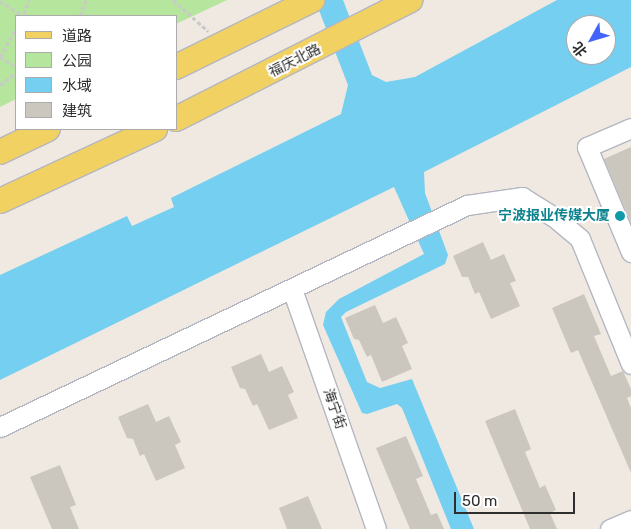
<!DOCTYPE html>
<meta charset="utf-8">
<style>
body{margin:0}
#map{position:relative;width:631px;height:529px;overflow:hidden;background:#efe9e1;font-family:Rubik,"Noto Sans SC",sans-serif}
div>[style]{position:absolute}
.green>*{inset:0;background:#b6e59e}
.water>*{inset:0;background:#75cff0}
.building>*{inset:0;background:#cbc7bf}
.path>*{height:3px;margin-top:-1.5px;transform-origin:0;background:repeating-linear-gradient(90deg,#c9c9c9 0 4px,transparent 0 6.5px)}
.roads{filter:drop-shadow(1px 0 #b4b7c1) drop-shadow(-1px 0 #b4b7c1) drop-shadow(0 1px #b4b7c1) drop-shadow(0 -1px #b4b7c1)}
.minor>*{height:19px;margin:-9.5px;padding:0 9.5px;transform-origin:9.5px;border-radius:9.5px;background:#fff}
.major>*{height:24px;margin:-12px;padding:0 12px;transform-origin:12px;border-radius:12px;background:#f2d163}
.dots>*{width:14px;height:14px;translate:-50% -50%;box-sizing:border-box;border:2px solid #fff;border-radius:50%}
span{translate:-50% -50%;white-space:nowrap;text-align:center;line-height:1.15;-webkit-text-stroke:4px #fff;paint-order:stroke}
.street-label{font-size:14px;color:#2e2e2e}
.culture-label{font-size:14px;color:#0d838f;font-weight:700}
.right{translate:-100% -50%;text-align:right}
.legend{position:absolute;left:15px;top:15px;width:162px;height:115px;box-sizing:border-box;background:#fff;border:1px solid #ababab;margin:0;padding:6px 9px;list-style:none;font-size:15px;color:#2e2e2e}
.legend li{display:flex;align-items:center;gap:10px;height:25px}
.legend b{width:25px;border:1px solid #ababab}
.north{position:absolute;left:566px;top:15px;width:50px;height:50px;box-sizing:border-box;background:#fff;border:1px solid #ababab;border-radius:50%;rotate:231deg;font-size:14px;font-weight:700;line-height:20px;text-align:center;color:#2e2e2e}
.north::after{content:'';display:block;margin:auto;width:18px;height:22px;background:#4264fb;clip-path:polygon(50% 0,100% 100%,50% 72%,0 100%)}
.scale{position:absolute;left:454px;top:492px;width:121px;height:22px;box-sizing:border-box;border:2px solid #2e2e2e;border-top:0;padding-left:6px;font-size:15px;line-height:18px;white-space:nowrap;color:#2e2e2e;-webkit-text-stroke:4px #fff;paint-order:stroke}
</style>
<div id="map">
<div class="green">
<i style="clip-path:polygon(0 0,227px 0,176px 24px,176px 16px,16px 16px,16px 99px,0 107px)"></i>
</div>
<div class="water">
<i style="clip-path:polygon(evenodd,315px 0,343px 0,372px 75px,386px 82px,415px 77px,557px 0,631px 0,631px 67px,424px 172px,425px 193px,448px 255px,445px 264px,346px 312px,341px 317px,367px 382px,380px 388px,412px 379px,474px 529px,451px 529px,402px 408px,397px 404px,367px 414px,362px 413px,323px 325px,326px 312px,339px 299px,424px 254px,394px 187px,0 380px,0 275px,127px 216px,132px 226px,174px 207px,171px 198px,341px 114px,348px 85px,315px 0,576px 25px,606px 25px,606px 55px,576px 55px,576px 25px)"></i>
</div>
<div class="building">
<i style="clip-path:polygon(631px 147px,631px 223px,604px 159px)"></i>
<i style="clip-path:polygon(483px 242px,491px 260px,504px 254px,516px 281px,510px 283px,520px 306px,491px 319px,479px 292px,475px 294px,468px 277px,462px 277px,453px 256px)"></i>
<i style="clip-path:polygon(584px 294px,601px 334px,594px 336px,611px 376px,623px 371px,631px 389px,631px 396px,627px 398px,631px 408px,631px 473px,578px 350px,571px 353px,552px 308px)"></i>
<i style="clip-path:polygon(375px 305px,383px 323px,396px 317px,408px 343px,402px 346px,412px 369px,382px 382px,371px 355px,367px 357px,359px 340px,354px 339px,345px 318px)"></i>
<i style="clip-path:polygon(261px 354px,269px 372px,282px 366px,294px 392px,288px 395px,298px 418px,269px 430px,257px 404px,253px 406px,245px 389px,240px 388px,231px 367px)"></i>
<i style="clip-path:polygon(148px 404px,156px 422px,169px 416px,181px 442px,175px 445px,185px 468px,156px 481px,144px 454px,140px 456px,133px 439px,127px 438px,118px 417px)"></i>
<i style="clip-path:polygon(515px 409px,531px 449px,525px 452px,540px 488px,545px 485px,556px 510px,550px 513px,557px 529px,530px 529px,485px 421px)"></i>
<i style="clip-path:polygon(406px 436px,423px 476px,416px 479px,431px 515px,437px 513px,444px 529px,410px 529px,376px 448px)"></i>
<i style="clip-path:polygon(60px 465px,76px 505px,70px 507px,79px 529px,52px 529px,30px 477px)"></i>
<i style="clip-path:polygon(308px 496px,322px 529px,287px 529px,279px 508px)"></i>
</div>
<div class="path">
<i style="left:173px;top:0;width:47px;rotate:41.5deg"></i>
<i style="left:0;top:1px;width:27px;rotate:33deg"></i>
<i style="left:24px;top:14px;width:15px;rotate:-70deg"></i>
<i style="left:80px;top:16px;width:17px;rotate:-69deg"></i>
<i style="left:0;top:57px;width:32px;rotate:-60deg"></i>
<i style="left:0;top:57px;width:19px;rotate:32deg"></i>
<i style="left:0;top:85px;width:20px;rotate:-37deg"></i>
</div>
<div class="roads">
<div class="minor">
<i style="left:631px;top:128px;width:48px;rotate:156.6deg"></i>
<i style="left:587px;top:147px;width:114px;rotate:67.3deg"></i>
<i style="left:292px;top:289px;width:254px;rotate:70.7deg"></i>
<i style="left:0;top:427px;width:517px;rotate:-25.43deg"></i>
<i style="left:467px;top:205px;width:56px;rotate:-8.3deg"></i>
<i style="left:522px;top:197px;width:36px;rotate:32deg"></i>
<i style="left:553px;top:216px;width:35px;rotate:40deg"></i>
<i style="left:580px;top:239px;width:135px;rotate:67.8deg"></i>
<i style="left:610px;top:529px;width:23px;rotate:-23deg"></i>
</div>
<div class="major">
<i style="left:176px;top:67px;width:152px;rotate:-26.2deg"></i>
<i style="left:176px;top:119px;width:263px;rotate:-26.9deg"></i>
<i style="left:0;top:152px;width:53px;rotate:-25.6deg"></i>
<i style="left:0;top:201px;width:171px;rotate:-24.9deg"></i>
</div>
</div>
<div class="dots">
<i style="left:620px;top:216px;background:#0f9aa8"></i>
</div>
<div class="street-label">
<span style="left:295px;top:61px;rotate:-27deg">福庆北路</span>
<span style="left:334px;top:409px;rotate:71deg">海宁街</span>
</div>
<div class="culture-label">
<span class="right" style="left:610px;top:216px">宁波报业传媒大厦</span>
</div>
<ul class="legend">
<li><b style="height:6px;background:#f2d163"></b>道路</li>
<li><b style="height:14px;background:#b6e59e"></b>公园</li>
<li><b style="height:14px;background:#75cff0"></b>水域</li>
<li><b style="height:14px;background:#cbc7bf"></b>建筑</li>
</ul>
<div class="north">北</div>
<div class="scale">50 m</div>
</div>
